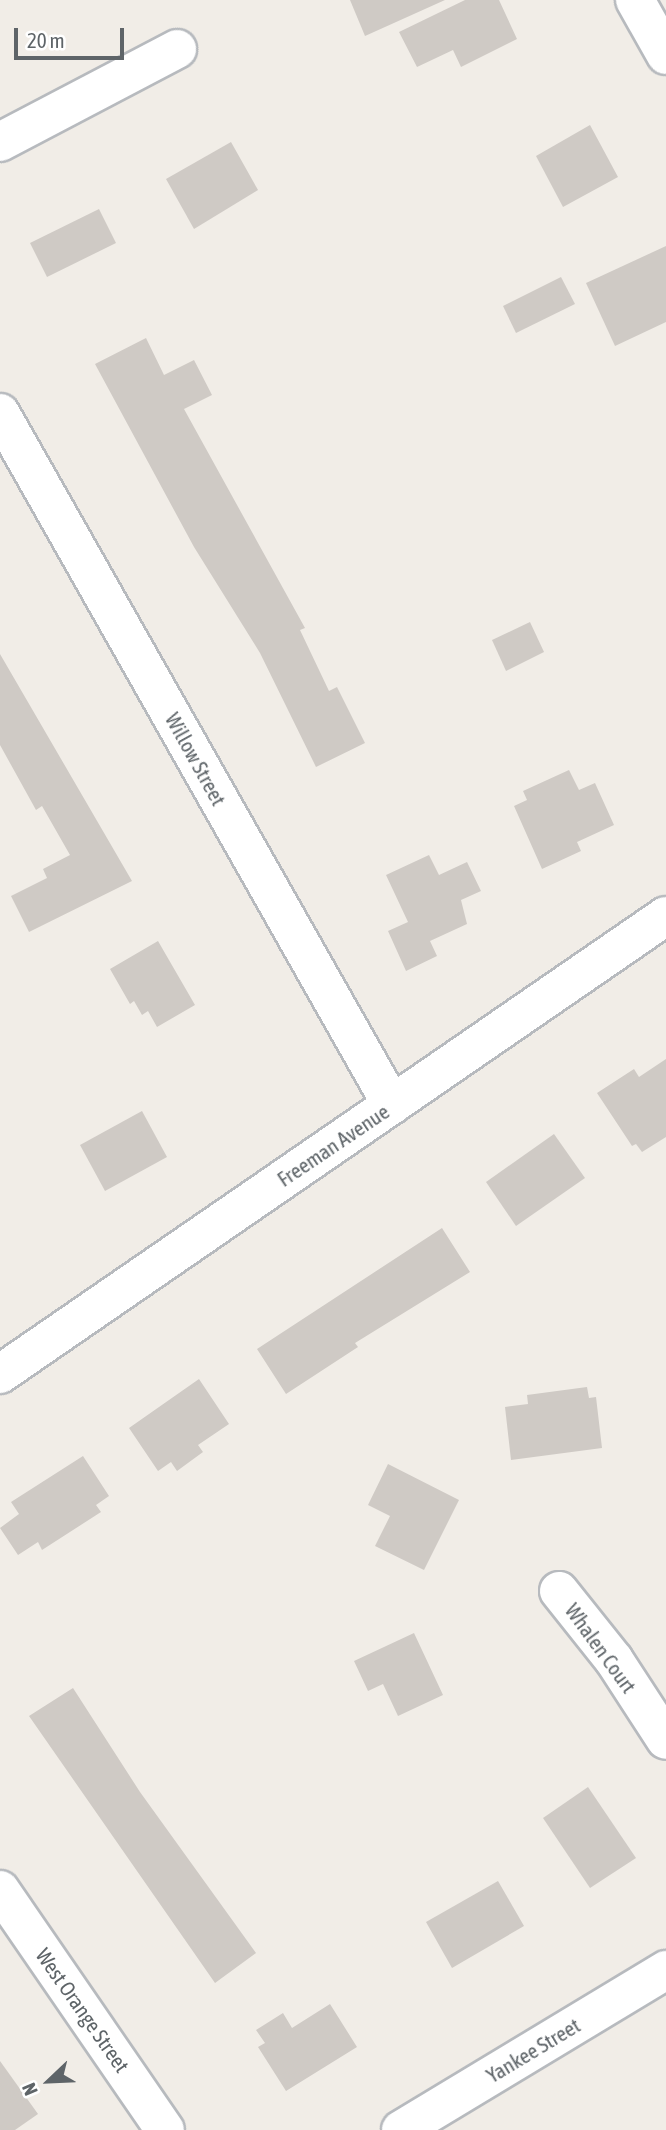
<!DOCTYPE html>
<style>
body{margin:0}
#map{position:relative;width:666px;height:2130px;overflow:hidden;background:#f1ede7;font-family:"Asap Condensed",sans-serif}
div>[style]{position:absolute}
.building>*{inset:0;background:#cfcac5}
.roads{filter:drop-shadow(2px 0 #b7babe) drop-shadow(-2px 0 #b7babe) drop-shadow(0 2px #b7babe) drop-shadow(0 -2px #b7babe)}
.minor>*{height:38px;margin:-19px;padding:0 19px;transform-origin:19px;border-radius:19px;background:#fff}
span{translate:-50% -50%;white-space:nowrap;text-align:center;line-height:1.15;-webkit-text-stroke:5px #fff;paint-order:stroke}
.street-label{font-size:21px;color:#5e6468}
.north{position:absolute;left:14px;top:2046px;width:70px;height:70px;-webkit-text-stroke:5px #fff;paint-order:stroke;rotate:247deg;font-size:19px;font-weight:700;line-height:28px;text-align:center;color:#5e6468}
.north::after{content:'';display:block;margin:auto;width:24px;height:32px;background:#5e6468;clip-path:polygon(50% 0,100% 100%,50% 72%,0 100%)}
.scale{position:absolute;left:14px;top:28px;width:110px;height:32px;box-sizing:border-box;border:4px solid #5e6468;border-top:0;padding-left:9px;font-size:21px;line-height:24px;white-space:nowrap;color:#5e6468;-webkit-text-stroke:5px #fff;paint-order:stroke}
</style>
<div id="map">
<div class="building">
<i style="clip-path:polygon(350px 0,445px 0,365px 36px)"></i>
<i style="clip-path:polygon(465px 0,499px 0,517px 39px,461px 67px,453px 50px,417px 67px,399px 32px)"></i>
<i style="clip-path:polygon(590px 125px,618px 177px,563px 207px,536px 156px)"></i>
<i style="clip-path:polygon(231px 142px,258px 190px,194px 229px,166px 179px)"></i>
<i style="clip-path:polygon(99px 209px,116px 243px,47px 277px,30px 243px)"></i>
<i style="clip-path:polygon(666px 246px,666px 322px,615px 346px,586px 283px)"></i>
<i style="clip-path:polygon(561px 277px,575px 304px,516px 333px,503px 306px)"></i>
<i style="clip-path:polygon(146px 338px,164px 375px,194px 360px,212px 395px,184px 409px,305px 628px,300px 630px,329px 691px,337px 687px,365px 743px,316px 767px,260px 653px,194px 547px,95px 364px)"></i>
<i style="clip-path:polygon(530px 622px,544px 652px,506px 671px,492px 640px)"></i>
<i style="clip-path:polygon(0 654px,132px 881px,29px 932px,11px 896px,47px 878px,43px 869px,70px 855px,42px 806px,36px 810px,0 745px)"></i>
<i style="clip-path:polygon(569px 770px,579px 790px,595px 783px,614px 825px,577px 842px,581px 851px,542px 869px,514px 806px,527px 800px,523px 791px)"></i>
<i style="clip-path:polygon(429px 855px,439px 875px,467px 862px,481px 891px,461px 900px,467px 924px,430px 941px,437px 956px,406px 971px,388px 931px,408px 922px,386px 875px)"></i>
<i style="clip-path:polygon(158px 941px,195px 1005px,157px 1027px,148px 1011px,142px 1015px,134px 1001px,130px 1004px,110px 969px)"></i>
<i style="clip-path:polygon(666px 1059px,666px 1137px,642px 1152px,636px 1144px,632px 1146px,597px 1093px,634px 1069px,639px 1077px)"></i>
<i style="clip-path:polygon(142px 1111px,167px 1157px,105px 1191px,80px 1145px)"></i>
<i style="clip-path:polygon(554px 1134px,585px 1178px,516px 1226px,486px 1182px)"></i>
<i style="clip-path:polygon(442px 1228px,470px 1272px,355px 1343px,358px 1347px,286px 1394px,257px 1349px)"></i>
<i style="clip-path:polygon(199px 1379px,229px 1424px,198px 1445px,203px 1452px,177px 1471px,171px 1462px,158px 1471px,129px 1428px)"></i>
<i style="clip-path:polygon(587px 1387px,589px 1398px,596px 1397px,602px 1448px,511px 1460px,505px 1407px,528px 1404px,527px 1395px)"></i>
<i style="clip-path:polygon(83px 1456px,109px 1496px,96px 1505px,101px 1512px,42px 1550px,38px 1542px,18px 1555px,0 1528px,19px 1514px,11px 1502px)"></i>
<i style="clip-path:polygon(388px 1464px,459px 1500px,424px 1570px,375px 1546px,390px 1516px,368px 1505px)"></i>
<i style="clip-path:polygon(414px 1633px,443px 1695px,398px 1716px,383px 1684px,368px 1691px,354px 1661px)"></i>
<i style="clip-path:polygon(73px 1688px,140px 1792px,256px 1953px,215px 1983px,29px 1716px)"></i>
<i style="clip-path:polygon(588px 1787px,636px 1858px,590px 1888px,543px 1818px)"></i>
<i style="clip-path:polygon(498px 1881px,524px 1926px,452px 1968px,426px 1922px)"></i>
<i style="clip-path:polygon(330px 2004px,357px 2047px,286px 2091px,258px 2047px,265px 2043px,256px 2030px,283px 2013px,292px 2028px)"></i>
<i style="clip-path:polygon(0 2061px,38px 2114px,15px 2130px,0 2130px)"></i>
</div>
<div class="roads">
<div class="minor">
<i style="left:635px;top:0;width:63px;rotate:60.6deg"></i>
<i style="left:0;top:142px;width:200px;rotate:-27.7deg"></i>
<i style="left:0;top:413px;width:795px;rotate:60.47deg"></i>
<i style="left:0;top:1374px;width:808px;rotate:-34.52deg"></i>
<i style="left:559px;top:1591px;width:88px;rotate:51.4deg"></i>
<i style="left:614px;top:1660px;width:95px;rotate:57deg"></i>
<i style="left:0;top:1890px;width:291px;rotate:55.5deg"></i>
<i style="left:401px;top:2130px;width:310px;rotate:-31.1deg"></i>
</div>
</div>
<div class="street-label">
<span style="left:196px;top:759px;rotate:61deg">Willow Street</span>
<span style="left:333px;top:1145px;rotate:-34deg">Freeman Avenue</span>
<span style="left:601px;top:1648px;rotate:54deg">Whalen Court</span>
<span style="left:83px;top:2010px;rotate:55deg">West Orange Street</span>
<span style="left:533px;top:2050px;rotate:-31deg">Yankee Street</span>
</div>
<div class="north">N</div>
<div class="scale">20 m</div>
</div>
